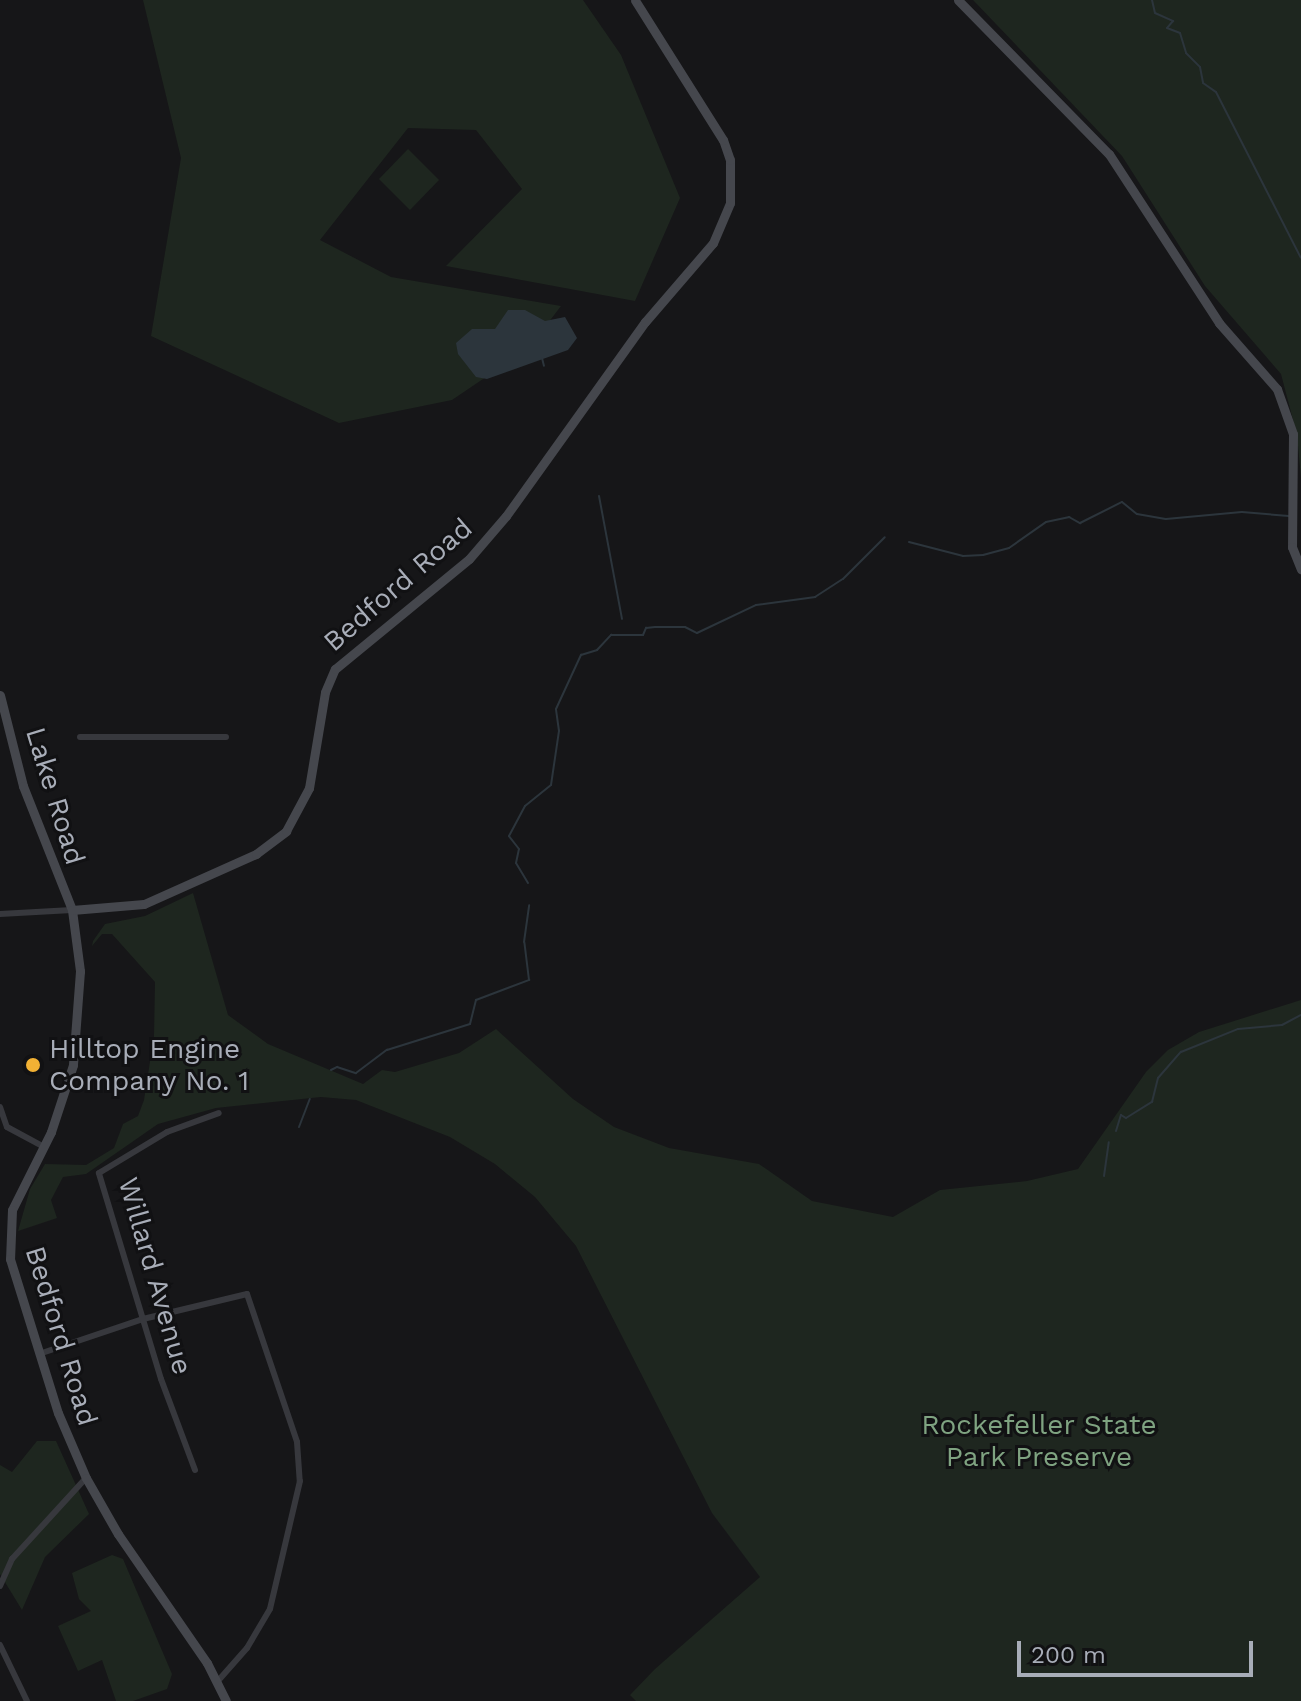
<!DOCTYPE html>
<style>
body{margin:0}
#map{position:relative;width:1301px;height:1701px;overflow:hidden;background:#161618;font-family:"Work Sans",sans-serif}
div>[style]{position:absolute}
.green>*{inset:0;background:#1e261f}
.water>*{inset:0;background:#2c353c}
.stream>*{height:2px;margin:-1px;padding:0 1px;transform-origin:1px;border-radius:1px;background:#2c353c}
.street>*{height:6px;margin:-3px;padding:0 3px;transform-origin:3px;border-radius:3px;background:#37383d}
.secondary>*{height:9px;margin:-4.5px;padding:0 4.5px;transform-origin:4.5px;border-radius:4.5px;background:#45474d}
.dots>*{width:22px;height:22px;translate:-50% -50%;box-sizing:border-box;border:4px solid #111113;border-radius:50%}
span{translate:-50% -50%;white-space:nowrap;text-align:center;line-height:1.15;-webkit-text-stroke:6px #111113;paint-order:stroke}
.street-label{font-size:28px;color:#a8adb8}
.poi-label{font-size:28px;color:#a8adb8}
.left{translate:0 -50%;text-align:left}
.park-label{font-size:28px;color:#7fa381}
.scale{position:absolute;left:1017px;top:1641px;width:236px;height:36px;box-sizing:border-box;border:4px solid #a8adb8;border-top:0;padding-left:10px;font-size:24px;line-height:28px;white-space:nowrap;color:#a8adb8;-webkit-text-stroke:6px #111113;paint-order:stroke}
</style>
<div id="map">
<div class="green">
<i style="clip-path:polygon(143px 0,583px 0,621px 55px,680px 198px,635px 301px,446px 266px,522px 189px,476px 130px,408px 128px,320px 240px,391px 277px,561px 306px,529px 348px,452px 400px,339px 423px,151px 336px,181px 158px)"></i>
<i style="clip-path:polygon(973px 0,1301px 0,1301px 478px,1297px 435px,1281px 374px,1205px 286px,1122px 156px)"></i>
<i style="clip-path:polygon(408px 149px,439px 180px,410px 210px,379px 179px)"></i>
<i style="clip-path:polygon(193px 893px,228px 1015px,268px 1044px,363px 1084px,382px 1070px,395px 1072px,459px 1053px,496px 1029px,573px 1099px,614px 1127px,669px 1148px,759px 1164px,812px 1201px,893px 1217px,940px 1190px,1027px 1181px,1078px 1169px,1146px 1072px,1168px 1050px,1199px 1032px,1301px 1000px,1301px 1701px,636px 1701px,630px 1695px,655px 1669px,760px 1577px,712px 1513px,576px 1246px,535px 1197px,495px 1164px,450px 1137px,356px 1100px,321px 1097px,216px 1108px,158px 1124px,86px 1174px,63px 1177px,51px 1200px,57px 1218px,18px 1231px,30px 1189px,45px 1164px,86px 1165px,114px 1148px,123px 1124px,138px 1116px,144px 1100px,154px 1036px,155px 982px,112px 934px,102px 934px,92px 946px,93px 941px,105px 924px,145px 916px)"></i>
<i style="clip-path:polygon(37px 1441px,56px 1441px,89px 1514px,45px 1557px,22px 1610px,0 1574px,0 1465px,12px 1472px)"></i>
<i style="clip-path:polygon(112px 1555px,123px 1559px,172px 1674px,167px 1689px,133px 1701px,116px 1701px,102px 1660px,78px 1671px,58px 1626px,91px 1611px,79px 1599px,72px 1573px)"></i>
</div>
<div class="water">
<i style="clip-path:polygon(508px 310px,525px 310px,545px 321px,565px 317px,577px 338px,568px 350px,487px 379px,476px 377px,458px 354px,456px 343px,472px 329px,495px 329px)"></i>
</div>
<div class="stream">
<i style="left:1152px;top:0;width:13px;rotate:77deg"></i>
<i style="left:1155px;top:13px;width:20px;rotate:24deg"></i>
<i style="left:1173px;top:21px;width:9px;rotate:131deg"></i>
<i style="left:1167px;top:28px;width:14px;rotate:21deg"></i>
<i style="left:1180px;top:33px;width:21px;rotate:73deg"></i>
<i style="left:1186px;top:53px;width:20px;rotate:45deg"></i>
<i style="left:1200px;top:67px;width:16px;rotate:79deg"></i>
<i style="left:1203px;top:83px;width:16px;rotate:35deg"></i>
<i style="left:1216px;top:92px;width:186px;rotate:62.9deg"></i>
<i style="left:542px;top:358px;width:8px;rotate:76deg"></i>
<i style="left:599px;top:496px;width:125px;rotate:79.4deg"></i>
<i style="left:909px;top:542px;width:56px;rotate:14.5deg"></i>
<i style="left:963px;top:556px;width:20px;rotate:-3deg"></i>
<i style="left:983px;top:555px;width:27px;rotate:-15deg"></i>
<i style="left:1009px;top:548px;width:45px;rotate:-35.1deg"></i>
<i style="left:1046px;top:522px;width:24px;rotate:-12deg"></i>
<i style="left:1069px;top:517px;width:13px;rotate:29deg"></i>
<i style="left:1080px;top:523px;width:47px;rotate:-26.6deg"></i>
<i style="left:1122px;top:502px;width:19px;rotate:39deg"></i>
<i style="left:1137px;top:514px;width:29px;rotate:10deg"></i>
<i style="left:1166px;top:519px;width:76px;rotate:-5.3deg"></i>
<i style="left:1242px;top:512px;width:47px;rotate:4.9deg"></i>
<i style="left:528px;top:883px;width:23px;rotate:-121deg"></i>
<i style="left:516px;top:863px;width:14px;rotate:-78deg"></i>
<i style="left:519px;top:849px;width:16px;rotate:-128deg"></i>
<i style="left:509px;top:836px;width:34px;rotate:-62deg"></i>
<i style="left:525px;top:806px;width:33px;rotate:-39deg"></i>
<i style="left:551px;top:785px;width:55px;rotate:-81.6deg"></i>
<i style="left:559px;top:731px;width:22px;rotate:-98deg"></i>
<i style="left:556px;top:709px;width:60px;rotate:-65.2deg"></i>
<i style="left:581px;top:655px;width:17px;rotate:-17deg"></i>
<i style="left:597px;top:650px;width:21px;rotate:-47deg"></i>
<i style="left:611px;top:635px;width:32px"></i>
<i style="left:643px;top:635px;width:8px;rotate:-67deg"></i>
<i style="left:646px;top:628px;width:9px;rotate:-6deg"></i>
<i style="left:655px;top:627px;width:30px"></i>
<i style="left:685px;top:627px;width:13px;rotate:27deg"></i>
<i style="left:697px;top:633px;width:65px;rotate:-25.4deg"></i>
<i style="left:756px;top:605px;width:60px;rotate:-7.7deg"></i>
<i style="left:815px;top:597px;width:33px;rotate:-33deg"></i>
<i style="left:843px;top:579px;width:59px;rotate:-45deg"></i>
<i style="left:331px;top:1070px;width:7px;rotate:-27deg"></i>
<i style="left:337px;top:1067px;width:20px;rotate:18deg"></i>
<i style="left:356px;top:1073px;width:39px;rotate:-37deg"></i>
<i style="left:387px;top:1050px;width:87px;rotate:-17.4deg"></i>
<i style="left:470px;top:1024px;width:25px;rotate:-76deg"></i>
<i style="left:476px;top:1000px;width:57px;rotate:-20.7deg"></i>
<i style="left:529px;top:980px;width:38px;rotate:-97deg"></i>
<i style="left:524px;top:942px;width:37px;rotate:-82deg"></i>
<i style="left:299px;top:1127px;width:30px;rotate:-69deg"></i>
<i style="left:1116px;top:1131px;width:17px;rotate:-73deg"></i>
<i style="left:1121px;top:1115px;width:6px;rotate:31deg"></i>
<i style="left:1126px;top:1118px;width:31px;rotate:-32deg"></i>
<i style="left:1152px;top:1102px;width:25px;rotate:-76deg"></i>
<i style="left:1158px;top:1078px;width:35px;rotate:-49deg"></i>
<i style="left:1181px;top:1052px;width:61px;rotate:-22deg"></i>
<i style="left:1238px;top:1029px;width:44px;rotate:-5.2deg"></i>
<i style="left:1282px;top:1025px;width:21px;rotate:-28deg"></i>
<i style="left:1104px;top:1176px;width:34px;rotate:-82deg"></i>
</div>
<div class="street">
<i style="left:80px;top:737px;width:146px"></i>
<i style="left:0;top:914px;width:72px;rotate:-3.2deg"></i>
<i style="left:0;top:1107px;width:21px;rotate:71deg"></i>
<i style="left:7px;top:1127px;width:42px;rotate:28.4deg"></i>
<i style="left:39px;top:1354px;width:110px;rotate:-18.6deg"></i>
<i style="left:143px;top:1319px;width:107px;rotate:-13.5deg"></i>
<i style="left:247px;top:1294px;width:156px;rotate:71.3deg"></i>
<i style="left:297px;top:1442px;width:39px;rotate:86deg"></i>
<i style="left:300px;top:1481px;width:131px;rotate:103.2deg"></i>
<i style="left:270px;top:1609px;width:45px;rotate:120.5deg"></i>
<i style="left:247px;top:1648px;width:45px;rotate:131.4deg"></i>
<i style="left:195px;top:1470px;width:97px;rotate:-110.5deg"></i>
<i style="left:161px;top:1379px;width:215px;rotate:-106.8deg"></i>
<i style="left:99px;top:1173px;width:79px;rotate:-31.1deg"></i>
<i style="left:167px;top:1132px;width:55px;rotate:-20.1deg"></i>
<i style="left:0;top:1586px;width:30px;rotate:-66deg"></i>
<i style="left:12px;top:1559px;width:110px;rotate:-47.6deg"></i>
<i style="left:0;top:1645px;width:62px;rotate:64.3deg"></i>
</div>
<div class="secondary">
<i style="left:958px;top:0;width:216px;rotate:45.6deg"></i>
<i style="left:1109px;top:154px;width:202px;rotate:56.9deg"></i>
<i style="left:1219px;top:323px;width:88px;rotate:48.7deg"></i>
<i style="left:1277px;top:389px;width:48px;rotate:70.4deg"></i>
<i style="left:1293px;top:434px;width:113px;rotate:90.5deg"></i>
<i style="left:1292px;top:547px;width:24px;rotate:68deg"></i>
<i style="left:0;top:695px;width:94px;rotate:75.8deg"></i>
<i style="left:23px;top:786px;width:133px;rotate:68.4deg"></i>
<i style="left:72px;top:910px;width:62px;rotate:82.5deg"></i>
<i style="left:80px;top:971px;width:94px;rotate:94.3deg"></i>
<i style="left:73px;top:1065px;width:71px;rotate:108.2deg"></i>
<i style="left:51px;top:1132px;width:87px;rotate:116.6deg"></i>
<i style="left:12px;top:1210px;width:49px;rotate:92.3deg"></i>
<i style="left:10px;top:1259px;width:161px;rotate:72.7deg"></i>
<i style="left:58px;top:1413px;width:71px;rotate:66.7deg"></i>
<i style="left:86px;top:1478px;width:64px;rotate:60.3deg"></i>
<i style="left:118px;top:1534px;width:157px;rotate:55.4deg"></i>
<i style="left:207px;top:1663px;width:42px;rotate:63.4deg"></i>
<i style="left:72px;top:910px;width:72px;rotate:-4.8deg"></i>
<i style="left:144px;top:904px;width:123px;rotate:-24.1deg"></i>
<i style="left:256px;top:854px;width:38px;rotate:-37deg"></i>
<i style="left:286px;top:831px;width:49px;rotate:-61.9deg"></i>
<i style="left:309px;top:788px;width:97px;rotate:-80.5deg"></i>
<i style="left:325px;top:692px;width:25px;rotate:-67deg"></i>
<i style="left:335px;top:669px;width:173px;rotate:-39.4deg"></i>
<i style="left:469px;top:559px;width:57px;rotate:-49.3deg"></i>
<i style="left:506px;top:516px;width:239px;rotate:-54.4deg"></i>
<i style="left:645px;top:322px;width:104px;rotate:-49.3deg"></i>
<i style="left:713px;top:243px;width:43px;rotate:-67deg"></i>
<i style="left:730px;top:203px;width:43px;rotate:-90deg"></i>
<i style="left:730px;top:160px;width:21px;rotate:-109deg"></i>
<i style="left:723px;top:140px;width:165px;rotate:-122.2deg"></i>
</div>
<div class="dots">
<i style="left:33px;top:1065px;background:#f2b134"></i>
</div>
<div class="street-label">
<span style="left:398px;top:585px;rotate:-41deg">Bedford Road</span>
<span style="left:55px;top:796px;rotate:73deg">Lake Road</span>
<span style="left:155px;top:1276px;rotate:74deg">Willard Avenue</span>
<span style="left:61px;top:1336px;rotate:73deg">Bedford Road</span>
</div>
<div class="poi-label">
<span class="left" style="left:49px;top:1065px">Hilltop Engine<br>Company No. 1</span>
</div>
<div class="park-label">
<span style="left:1039px;top:1441px">Rockefeller State<br>Park Preserve</span>
</div>
<div class="scale">200 m</div>
</div>
